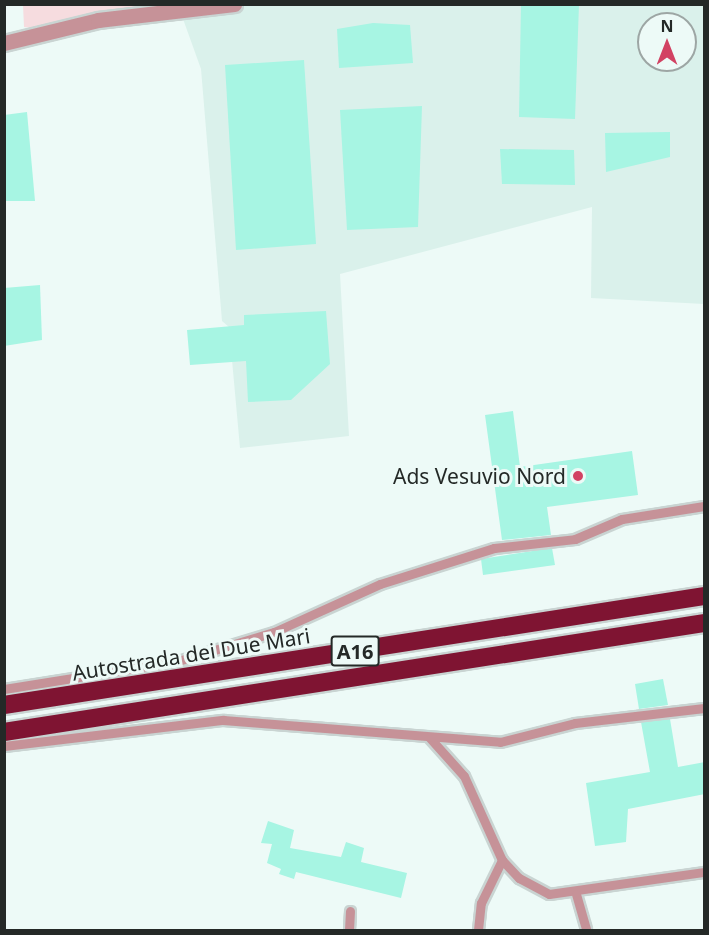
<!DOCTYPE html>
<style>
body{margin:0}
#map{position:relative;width:709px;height:935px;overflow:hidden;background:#edfaf7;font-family:"Noto Sans",sans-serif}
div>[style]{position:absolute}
.built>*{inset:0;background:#daf1eb}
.green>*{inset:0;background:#f6dcdf}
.building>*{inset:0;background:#a7f5e3}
.roads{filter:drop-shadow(2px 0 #c9d4d2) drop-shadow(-2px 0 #c9d4d2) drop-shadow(0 2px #c9d4d2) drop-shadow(0 -2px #c9d4d2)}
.lane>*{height:9px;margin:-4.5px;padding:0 4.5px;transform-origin:4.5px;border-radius:4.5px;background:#c69298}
.street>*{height:15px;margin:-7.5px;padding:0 7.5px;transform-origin:7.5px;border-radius:7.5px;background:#c69298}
.highway>*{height:18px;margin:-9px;padding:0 9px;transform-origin:9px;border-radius:9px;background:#7f1432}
.dots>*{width:16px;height:16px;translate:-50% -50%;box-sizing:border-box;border:3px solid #edfaf7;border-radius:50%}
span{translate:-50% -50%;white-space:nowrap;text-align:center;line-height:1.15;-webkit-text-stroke:6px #edfaf7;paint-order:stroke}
.shield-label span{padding:2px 4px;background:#edfaf7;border:2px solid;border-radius:4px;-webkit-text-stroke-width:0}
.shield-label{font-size:20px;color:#242927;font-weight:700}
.poi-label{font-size:21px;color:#242927}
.right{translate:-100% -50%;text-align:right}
.street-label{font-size:21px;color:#242927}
.frame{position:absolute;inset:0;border:6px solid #242927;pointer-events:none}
.north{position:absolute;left:637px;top:12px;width:60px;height:60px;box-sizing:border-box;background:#edfaf7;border:2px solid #9da6a4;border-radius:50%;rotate:0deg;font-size:16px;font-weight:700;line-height:24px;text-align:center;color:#242927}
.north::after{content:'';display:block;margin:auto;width:21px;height:27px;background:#d24263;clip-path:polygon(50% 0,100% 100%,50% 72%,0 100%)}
</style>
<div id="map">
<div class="built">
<i style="clip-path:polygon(evenodd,178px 5px,704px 5px,704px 304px,591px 298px,592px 207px,340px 274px,349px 436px,240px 448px,229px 327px,222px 321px,201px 69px,178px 5px,649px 24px,685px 24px,685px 60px,649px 60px,649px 24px)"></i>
</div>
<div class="green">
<i style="clip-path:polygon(23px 5px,180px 5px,93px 14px,33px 28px,24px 27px)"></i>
</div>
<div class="building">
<i style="clip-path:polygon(521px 4px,579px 4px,575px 119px,519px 117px)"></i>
<i style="clip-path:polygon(373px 23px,410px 25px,413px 63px,339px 68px,337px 29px)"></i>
<i style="clip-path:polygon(304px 60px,316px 244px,236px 250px,225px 65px)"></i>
<i style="clip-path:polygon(422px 106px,418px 227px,347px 230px,340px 110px)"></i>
<i style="clip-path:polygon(27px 112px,35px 201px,4px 201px,4px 115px)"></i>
<i style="clip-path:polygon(670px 132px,670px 157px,606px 172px,605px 133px)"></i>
<i style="clip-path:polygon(500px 149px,574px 150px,575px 185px,502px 184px)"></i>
<i style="clip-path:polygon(40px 285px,42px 340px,4px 346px,4px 288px)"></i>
<i style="clip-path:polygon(326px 311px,330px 364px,291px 400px,248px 402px,246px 361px,190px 365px,187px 330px,244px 325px,244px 315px)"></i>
<i style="clip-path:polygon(513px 411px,520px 467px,632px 451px,638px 495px,547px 507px,551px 535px,502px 540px,485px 415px)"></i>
<i style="clip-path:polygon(552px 548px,555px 565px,483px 575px,481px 559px)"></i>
<i style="clip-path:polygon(663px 679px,668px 705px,639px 709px,635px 684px)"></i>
<i style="clip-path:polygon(670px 719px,678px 767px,705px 762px,705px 794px,628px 809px,626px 842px,595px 846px,586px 783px,650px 772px,641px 722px)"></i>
<i style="clip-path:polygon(268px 821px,294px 830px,290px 848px,341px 857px,346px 842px,364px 848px,361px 862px,407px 873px,401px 898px,296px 872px,294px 879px,279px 874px,281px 869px,267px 863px,272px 844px,261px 843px)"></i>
</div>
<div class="roads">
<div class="lane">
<i style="left:4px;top:689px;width:176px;rotate:-9.1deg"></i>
<i style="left:178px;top:661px;width:100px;rotate:-16.8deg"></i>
<i style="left:274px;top:632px;width:116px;rotate:-24.4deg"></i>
<i style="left:380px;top:584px;width:120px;rotate:-17.5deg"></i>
<i style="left:494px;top:548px;width:81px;rotate:-6.3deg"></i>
<i style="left:575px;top:539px;width:51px;rotate:-23.1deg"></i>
<i style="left:622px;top:519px;width:83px;rotate:-9deg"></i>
<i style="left:429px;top:737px;width:52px;rotate:48.1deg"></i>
<i style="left:464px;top:776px;width:92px;rotate:65.7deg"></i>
<i style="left:502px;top:860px;width:25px;rotate:47deg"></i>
<i style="left:519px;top:878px;width:34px;rotate:28deg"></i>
<i style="left:549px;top:894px;width:157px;rotate:-8.1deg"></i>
<i style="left:4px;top:746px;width:221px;rotate:-6.8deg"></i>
<i style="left:223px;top:720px;width:278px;rotate:4.5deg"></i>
<i style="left:500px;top:742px;width:77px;rotate:-14.2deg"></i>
<i style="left:575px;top:723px;width:130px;rotate:-6.6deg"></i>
<i style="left:576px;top:894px;width:37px;rotate:74deg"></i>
<i style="left:349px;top:930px;width:19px;rotate:-87deg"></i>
<i style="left:478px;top:930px;width:27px;rotate:-84deg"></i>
<i style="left:481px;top:903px;width:48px;rotate:-64deg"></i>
</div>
<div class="street">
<i style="left:4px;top:43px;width:97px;rotate:-13.7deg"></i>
<i style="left:98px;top:20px;width:137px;rotate:-6.7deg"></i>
</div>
<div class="highway">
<i style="left:4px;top:705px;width:708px;rotate:-8.85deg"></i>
<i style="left:4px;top:732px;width:708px;rotate:-8.85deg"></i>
</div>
</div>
<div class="dots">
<i style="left:578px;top:476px;background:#d24263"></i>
</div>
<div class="shield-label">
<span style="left:355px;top:651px">A16</span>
</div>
<div class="poi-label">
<span class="right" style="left:566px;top:476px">Ads Vesuvio Nord</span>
</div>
<div class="street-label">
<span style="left:191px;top:654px;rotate:-9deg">Autostrada dei Due Mari</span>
</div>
<div class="frame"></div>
<div class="north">N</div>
</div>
